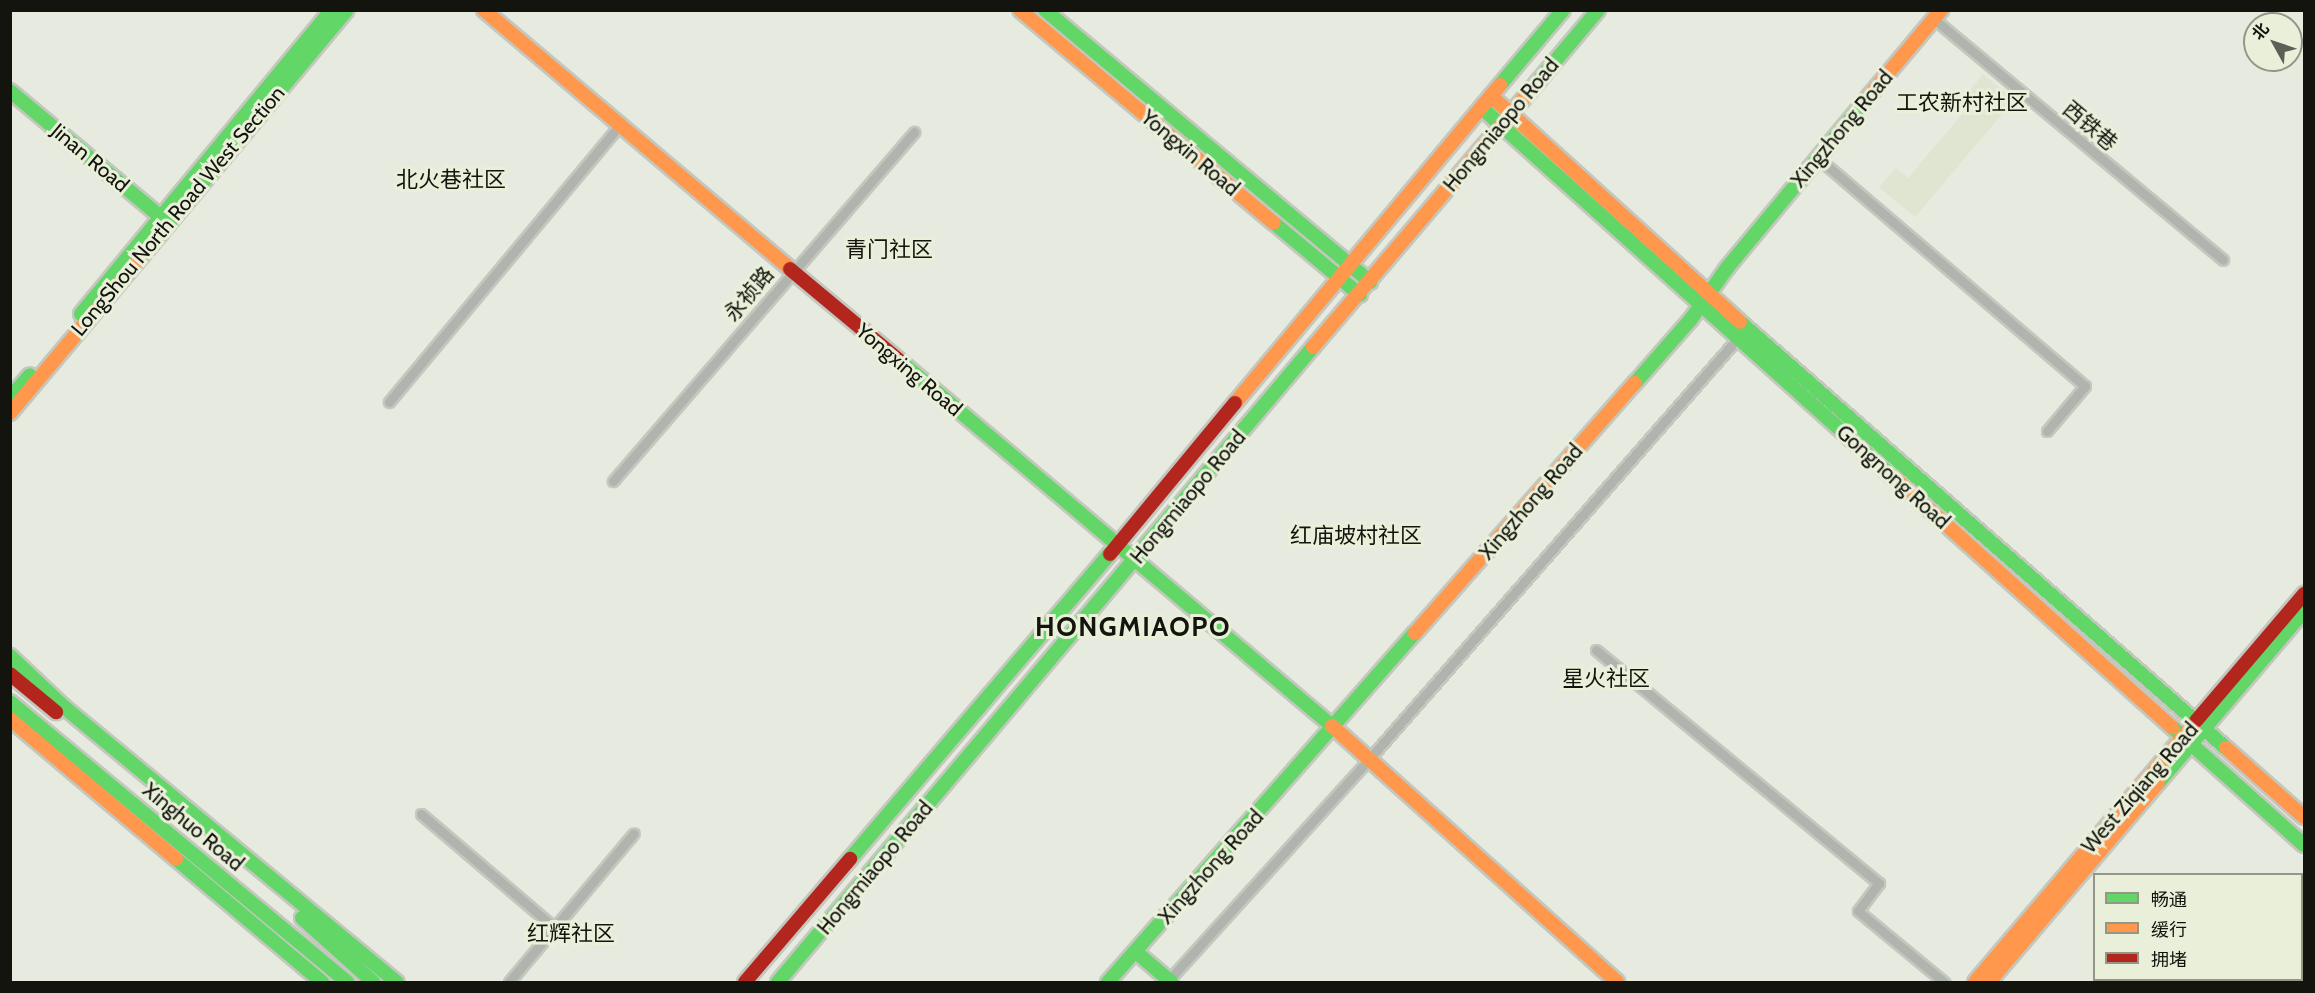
<!DOCTYPE html>
<meta charset="utf-8">
<style>
body{margin:0}
#map{position:relative;width:2315px;height:993px;overflow:hidden;background:#e7eadf;font-family:Cabin,"Noto Sans SC",sans-serif}
div>[style]{position:absolute}
.built>*{inset:0;background:#e0e5d1}
.roads{filter:drop-shadow(2px 0 #c4c7be) drop-shadow(-2px 0 #c4c7be) drop-shadow(0 2px #c4c7be) drop-shadow(0 -2px #c4c7be)}
.street>*{height:9px;margin:-4.5px;padding:0 4.5px;transform-origin:4.5px;border-radius:4.5px;background:#afb4ae}
.fast>*{height:14px;margin:-7px;padding:0 7px;transform-origin:7px;border-radius:7px;background:#63d668}
.slow>*{height:14px;margin:-7px;padding:0 7px;transform-origin:7px;border-radius:7px;background:#ff974d}
.jam>*{height:14px;margin:-7px;padding:0 7px;transform-origin:7px;border-radius:7px;background:#b3261e}
span{translate:-50% -50%;white-space:nowrap;text-align:center;line-height:1.15;-webkit-text-stroke:6px #eaefda;paint-order:stroke}
.street-label{font-size:21px;color:#12140d}
.neighbourhood-label{font-size:22px;color:#12140d}
.district-label{font-size:27px;color:#12140d;font-weight:700;letter-spacing:1.5px}
.frame{position:absolute;inset:0;border:12px solid #12140d;pointer-events:none}
.legend{position:absolute;left:2093px;top:873px;width:210px;height:108px;box-sizing:border-box;background:#eaefda;border:2px solid #949788;margin:0;padding:8px 10px;list-style:none;font-size:18px;color:#12140d}
.legend li{display:flex;align-items:center;gap:12px;height:30px}
.legend b{width:30px;border:2px solid #949788}
.north{position:absolute;left:2243px;top:12px;width:60px;height:60px;box-sizing:border-box;background:#eaefda;border:2px solid #949788;border-radius:50%;rotate:310deg;font-size:16px;font-weight:700;line-height:24px;text-align:center;color:#12140d}
.north::after{content:'';display:block;margin:auto;width:21px;height:27px;background:#5d5f56;clip-path:polygon(50% 0,100% 100%,50% 72%,0 100%)}
</style>
<div id="map">
<div class="built">
<i style="clip-path:polygon(1983px 74px,2014px 100px,1915px 217px,1879px 187px,1896px 168px,1908px 178px,1974px 100px,1967px 94px)"></i>
</div>
<div class="roads">
<div class="street">
<i style="left:1934px;top:19px;width:376px;rotate:39.8deg"></i>
<i style="left:1818px;top:158px;width:351px;rotate:40.5deg"></i>
<i style="left:2085px;top:386px;width:59px;rotate:130.2deg"></i>
<i style="left:389px;top:402px;width:361px;rotate:-50.2deg"></i>
<i style="left:613px;top:481px;width:461px;rotate:-49.2deg"></i>
<i style="left:1596px;top:650px;width:367px;rotate:39.5deg"></i>
<i style="left:1879px;top:883px;width:35px;rotate:127deg"></i>
<i style="left:1858px;top:911px;width:112px;rotate:39.5deg"></i>
<i style="left:421px;top:814px;width:176px;rotate:40.4deg"></i>
<i style="left:509px;top:982px;width:194px;rotate:-50deg"></i>
<i style="left:1167px;top:982px;width:302px;rotate:-47.8deg"></i>
<i style="left:1370px;top:758px;width:557px;rotate:-48.79deg"></i>
</div>
<div class="fast">
<i style="left:1045px;top:10px;width:424px;rotate:39.9deg"></i>
<i style="left:1500px;top:85px;width:98px;rotate:-50deg"></i>
<i style="left:10px;top:91px;width:206px;rotate:39.9deg"></i>
<i style="left:1525px;top:97px;width:114px;rotate:-50deg"></i>
<i style="left:1483px;top:109px;width:551px;rotate:41.91deg"></i>
<i style="left:1274px;top:223px;width:112px;rotate:39.9deg"></i>
<i style="left:161px;top:233px;width:290px;rotate:-50.2deg"></i>
<i style="left:81px;top:314px;width:394px;rotate:-50.5deg"></i>
<i style="left:1740px;top:322px;width:646px;rotate:41.24deg"></i>
<i style="left:900px;top:361px;width:566px;rotate:40.19deg"></i>
<i style="left:1635px;top:383px;width:85px;rotate:-48.8deg"></i>
<i style="left:1691px;top:319px;width:62px;rotate:-54.8deg"></i>
<i style="left:1727px;top:268px;width:224px;rotate:-50.4deg"></i>
<i style="left:10px;top:398px;width:30px;rotate:-49deg"></i>
<i style="left:10px;top:656px;width:74px;rotate:43.4deg"></i>
<i style="left:64px;top:707px;width:432px;rotate:39.6deg"></i>
<i style="left:10px;top:702px;width:438px;rotate:39.7deg"></i>
<i style="left:2172px;top:727px;width:177px;rotate:41.8deg"></i>
<i style="left:2158px;top:783px;width:226px;rotate:-49.7deg"></i>
<i style="left:176px;top:859px;width:191px;rotate:40.1deg"></i>
<i style="left:850px;top:859px;width:401px;rotate:-49.6deg"></i>
<i style="left:302px;top:918px;width:96px;rotate:42deg"></i>
<i style="left:1136px;top:952px;width:46px;rotate:40.6deg"></i>
<i style="left:778px;top:982px;width:830px;rotate:-49.89deg"></i>
<i style="left:1108px;top:982px;width:465px;rotate:-48.7deg"></i>
</div>
<div class="slow">
<i style="left:484px;top:10px;width:401px;rotate:40.2deg"></i>
<i style="left:1020px;top:10px;width:331px;rotate:40deg"></i>
<i style="left:1870px;top:95px;width:111px;rotate:-50.1deg"></i>
<i style="left:1491px;top:96px;width:336px;rotate:42.2deg"></i>
<i style="left:1313px;top:347px;width:328px;rotate:-49.7deg"></i>
<i style="left:1235px;top:403px;width:414px;rotate:-50.2deg"></i>
<i style="left:10px;top:413px;width:235px;rotate:-50deg"></i>
<i style="left:1893px;top:477px;width:375px;rotate:41.9deg"></i>
<i style="left:1415px;top:633px;width:333px;rotate:-48.7deg"></i>
<i style="left:10px;top:719px;width:217px;rotate:40.1deg"></i>
<i style="left:1332px;top:726px;width:383px;rotate:41.9deg"></i>
<i style="left:2226px;top:748px;width:104px;rotate:41.5deg"></i>
<i style="left:1975px;top:982px;width:342px;rotate:-49.7deg"></i>
<i style="left:1989px;top:982px;width:261px;rotate:-49.7deg"></i>
</div>
<div class="jam">
<i style="left:790px;top:269px;width:143px;rotate:39.9deg"></i>
<i style="left:1110px;top:554px;width:196px;rotate:-50.4deg"></i>
<i style="left:10px;top:674px;width:60px;rotate:39.6deg"></i>
<i style="left:2196px;top:721px;width:167px;rotate:-49.6deg"></i>
<i style="left:745px;top:982px;width:162px;rotate:-49.5deg"></i>
</div>
</div>
<div class="street-label">
<span style="left:1501px;top:125px;rotate:-50deg">Hongmiaopo Road</span>
<span style="left:2090px;top:126px;rotate:40deg">西铁巷</span>
<span style="left:1842px;top:129px;rotate:-50deg">Xingzhong Road</span>
<span style="left:1190px;top:153px;rotate:40deg">Yongxin Road</span>
<span style="left:90px;top:158px;rotate:40deg">Jinan Road</span>
<span style="left:178px;top:211px;rotate:-50deg">LongShou North Road West Section</span>
<span style="left:749px;top:294px;rotate:-50deg">永祯路</span>
<span style="left:909px;top:370px;rotate:40deg">Yongxing Road</span>
<span style="left:1893px;top:477px;rotate:42deg">Gongnong Road</span>
<span style="left:1188px;top:497px;rotate:-50deg">Hongmiaopo Road</span>
<span style="left:1531px;top:502px;rotate:-49deg">Xingzhong Road</span>
<span style="left:2140px;top:788px;rotate:-49deg">West Ziqiang Road</span>
<span style="left:193px;top:827px;rotate:40deg">Xinghuo Road</span>
<span style="left:1211px;top:867px;rotate:-48deg">Xingzhong Road</span>
<span style="left:875px;top:868px;rotate:-50deg">Hongmiaopo Road</span>
</div>
<div class="neighbourhood-label">
<span style="left:1962px;top:103px">工农新村社区</span>
<span style="left:451px;top:180px">北火巷社区</span>
<span style="left:889px;top:250px">青门社区</span>
<span style="left:1356px;top:536px">红庙坡村社区</span>
<span style="left:1606px;top:679px">星火社区</span>
<span style="left:571px;top:934px">红辉社区</span>
</div>
<div class="district-label">
<span style="left:1133px;top:627px">HONGMIAOPO</span>
</div>
<div class="frame"></div>
<ul class="legend">
<li><b style="height:8px;background:#63d668"></b>畅通</li>
<li><b style="height:8px;background:#ff974d"></b>缓行</li>
<li><b style="height:8px;background:#b3261e"></b>拥堵</li>
</ul>
<div class="north">北</div>
</div>
